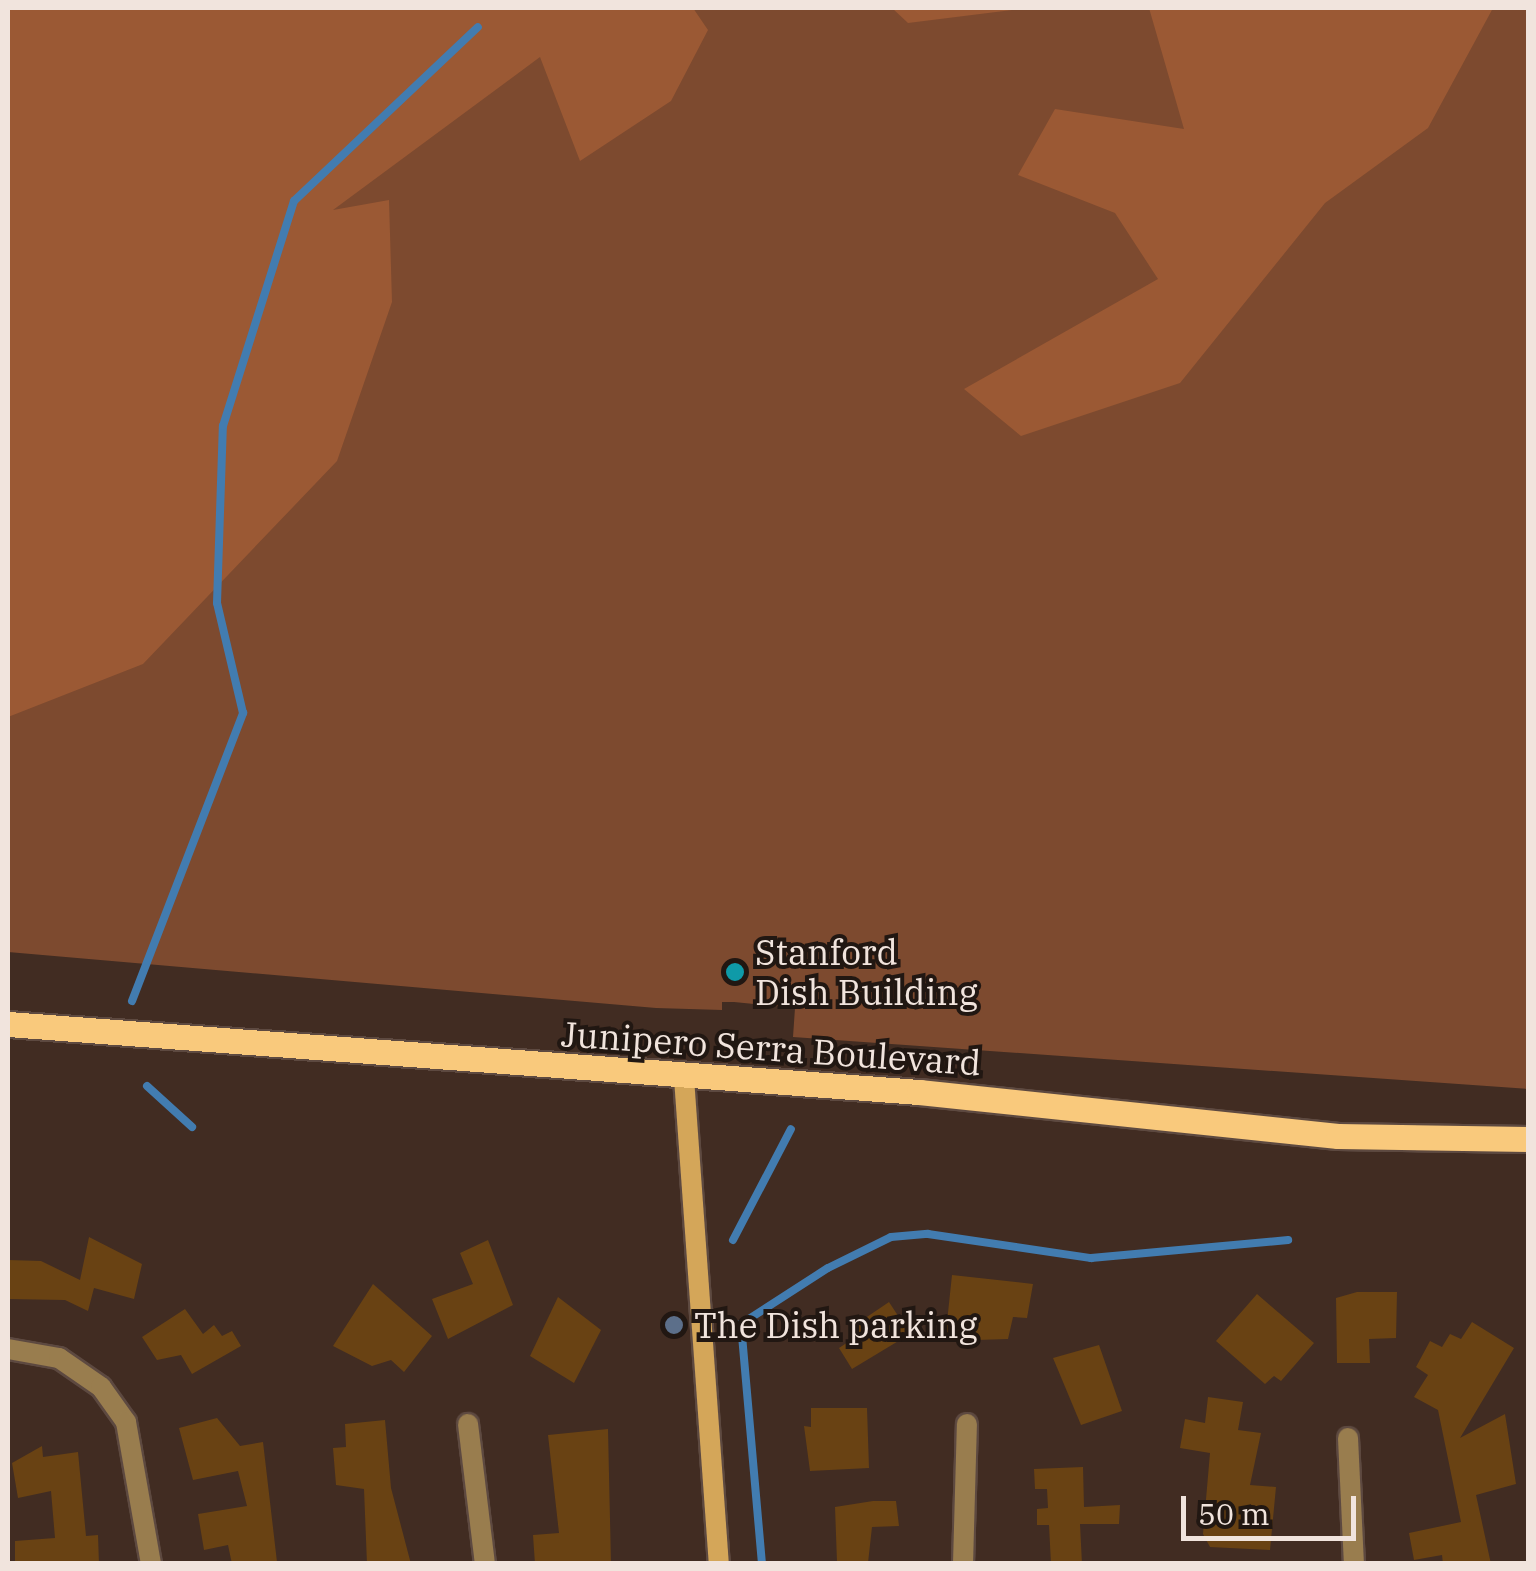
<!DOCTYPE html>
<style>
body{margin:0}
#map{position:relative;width:1536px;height:1571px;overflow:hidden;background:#412c22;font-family:"IBM Plex Serif",serif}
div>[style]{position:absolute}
.green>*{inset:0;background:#7d4a2f}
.forest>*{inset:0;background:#9b5934}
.stream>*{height:8px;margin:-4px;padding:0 4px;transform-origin:4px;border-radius:4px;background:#427cb0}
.building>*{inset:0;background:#694213}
.roads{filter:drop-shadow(2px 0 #5d4940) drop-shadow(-2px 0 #5d4940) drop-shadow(0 2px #5d4940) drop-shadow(0 -2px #5d4940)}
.street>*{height:20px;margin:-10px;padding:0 10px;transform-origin:10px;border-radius:10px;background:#997d4e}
.secondary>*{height:20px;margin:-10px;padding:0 10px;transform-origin:10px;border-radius:10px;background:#d4a659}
.primary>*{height:25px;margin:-12.5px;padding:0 12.5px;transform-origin:12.5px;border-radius:12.5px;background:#f9c97c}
.dots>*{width:28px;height:28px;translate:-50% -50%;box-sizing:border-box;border:5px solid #211712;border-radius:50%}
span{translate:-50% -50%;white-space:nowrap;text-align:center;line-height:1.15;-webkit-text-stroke:8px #211712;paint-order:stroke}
.poi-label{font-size:35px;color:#f1e4dd}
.left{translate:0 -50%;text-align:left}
.street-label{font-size:35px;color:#f1e4dd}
.frame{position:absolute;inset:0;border:10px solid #f1e4dd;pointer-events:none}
.scale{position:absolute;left:1181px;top:1496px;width:175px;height:45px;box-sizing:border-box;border:5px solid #f1e4dd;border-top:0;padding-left:12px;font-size:30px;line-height:35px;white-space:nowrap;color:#f1e4dd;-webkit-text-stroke:8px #211712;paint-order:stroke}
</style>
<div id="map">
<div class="green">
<i style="clip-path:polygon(8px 8px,1528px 8px,1528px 1089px,793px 1037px,795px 1008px,734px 1002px,722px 1002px,722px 1010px,656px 1008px,8px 952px)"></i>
</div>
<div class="forest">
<i style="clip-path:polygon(8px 8px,693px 8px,708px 30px,671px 101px,580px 161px,540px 57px,333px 210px,389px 200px,392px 302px,337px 461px,143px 664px,8px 717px)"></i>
<i style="clip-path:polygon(892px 8px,1028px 8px,908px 23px)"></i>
<i style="clip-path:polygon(1149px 8px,1493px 8px,1428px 128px,1325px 203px,1180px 383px,1021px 436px,964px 389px,1158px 279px,1115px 213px,1018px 175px,1055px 109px,1184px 129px)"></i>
</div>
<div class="stream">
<i style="left:132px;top:1001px;width:309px;rotate:-68.9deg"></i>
<i style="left:243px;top:713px;width:113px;rotate:-103.3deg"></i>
<i style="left:217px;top:603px;width:177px;rotate:-88.1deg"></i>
<i style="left:223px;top:426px;width:236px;rotate:-72.5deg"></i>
<i style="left:294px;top:201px;width:253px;rotate:-43.4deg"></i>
<i style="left:147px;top:1086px;width:61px;rotate:42.3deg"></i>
<i style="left:733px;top:1240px;width:125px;rotate:-62.4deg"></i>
<i style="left:762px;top:1564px;width:241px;rotate:-95deg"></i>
<i style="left:741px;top:1324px;width:103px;rotate:-32.8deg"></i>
<i style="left:828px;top:1268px;width:70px;rotate:-26.2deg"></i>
<i style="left:891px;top:1237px;width:37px;rotate:-5deg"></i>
<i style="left:928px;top:1234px;width:165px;rotate:8.4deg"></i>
<i style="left:1091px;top:1258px;width:198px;rotate:-5.2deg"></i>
</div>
<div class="building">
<i style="clip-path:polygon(89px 1237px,142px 1264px,134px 1299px,94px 1288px,88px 1311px,65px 1300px,8px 1299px,8px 1260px,41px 1261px,80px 1280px)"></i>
<i style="clip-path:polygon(488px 1240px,513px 1305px,448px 1339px,432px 1299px,473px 1284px,460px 1253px)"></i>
<i style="clip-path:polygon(952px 1275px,1033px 1284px,1027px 1318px,1013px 1317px,1008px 1339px,945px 1341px)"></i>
<i style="clip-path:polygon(373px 1284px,432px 1336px,404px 1372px,391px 1360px,372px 1366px,333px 1346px)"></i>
<i style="clip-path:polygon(1357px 1292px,1397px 1292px,1396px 1338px,1369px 1339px,1370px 1363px,1337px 1363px,1336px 1298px)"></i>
<i style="clip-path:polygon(1257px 1294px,1314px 1343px,1281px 1381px,1274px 1376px,1265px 1384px,1216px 1341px)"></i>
<i style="clip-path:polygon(558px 1297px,601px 1330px,574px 1383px,530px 1356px)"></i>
<i style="clip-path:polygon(889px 1302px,910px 1334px,852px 1369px,839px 1348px,860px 1334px,855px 1325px)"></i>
<i style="clip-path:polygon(185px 1309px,203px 1334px,214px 1325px,222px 1336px,232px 1331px,241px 1346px,192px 1374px,181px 1355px,157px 1360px,142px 1337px)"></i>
<i style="clip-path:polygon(1472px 1322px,1514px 1348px,1460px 1438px,1505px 1414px,1516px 1484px,1476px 1495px,1491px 1564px,1443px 1564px,1442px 1555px,1414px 1560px,1409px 1533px,1461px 1522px,1438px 1410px,1414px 1397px,1428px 1375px,1416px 1367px,1430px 1341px,1442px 1347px,1450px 1334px,1461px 1339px)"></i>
<i style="clip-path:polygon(1099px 1345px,1122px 1411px,1081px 1425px,1053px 1358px)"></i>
<i style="clip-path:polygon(1208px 1397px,1243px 1402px,1238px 1430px,1261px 1433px,1250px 1485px,1276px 1487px,1270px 1550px,1210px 1547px,1203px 1534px,1210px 1453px,1180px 1448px,1185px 1419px,1205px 1423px)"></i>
<i style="clip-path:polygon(811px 1408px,867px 1408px,869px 1468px,810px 1471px,804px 1426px,811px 1427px)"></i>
<i style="clip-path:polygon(217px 1418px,240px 1446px,263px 1442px,277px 1562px,232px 1564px,228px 1545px,204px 1550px,198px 1514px,247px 1506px,238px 1471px,193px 1480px,179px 1428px)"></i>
<i style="clip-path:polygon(385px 1420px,391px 1488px,411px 1564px,367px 1564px,364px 1489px,336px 1485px,333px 1448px,346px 1447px,345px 1424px)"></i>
<i style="clip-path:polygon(608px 1429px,611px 1564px,535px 1564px,533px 1535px,559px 1533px,548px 1435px)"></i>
<i style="clip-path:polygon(42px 1446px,43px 1457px,78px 1452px,86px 1536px,98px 1535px,99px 1564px,15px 1564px,15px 1541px,55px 1538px,51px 1491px,18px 1498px,12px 1463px)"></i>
<i style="clip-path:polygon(1083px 1467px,1084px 1507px,1120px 1505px,1119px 1524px,1080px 1524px,1082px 1564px,1051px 1564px,1049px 1525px,1037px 1525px,1037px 1509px,1048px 1508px,1047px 1489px,1035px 1489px,1034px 1469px)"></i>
<i style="clip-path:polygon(873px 1501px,896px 1501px,899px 1526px,872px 1527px,868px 1563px,837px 1562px,835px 1507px)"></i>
</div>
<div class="roads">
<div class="street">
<i style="left:8px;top:1349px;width:52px;rotate:10deg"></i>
<i style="left:59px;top:1358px;width:51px;rotate:34.6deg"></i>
<i style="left:101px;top:1387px;width:43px;rotate:54.5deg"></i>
<i style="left:126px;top:1422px;width:144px;rotate:80deg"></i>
<i style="left:468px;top:1424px;width:141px;rotate:83.1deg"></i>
<i style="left:1348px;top:1438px;width:126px;rotate:87.3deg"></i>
<i style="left:963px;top:1564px;width:140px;rotate:-88.4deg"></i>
</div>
<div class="secondary">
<i style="left:684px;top:1078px;width:487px;rotate:85.9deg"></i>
</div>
<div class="primary">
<i style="left:8px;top:1024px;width:914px;rotate:4.27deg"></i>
<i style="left:919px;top:1092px;width:421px;rotate:6deg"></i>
<i style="left:1338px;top:1136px;width:190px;rotate:0.9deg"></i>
</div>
</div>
<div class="dots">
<i style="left:735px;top:972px;background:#0f9aa8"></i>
<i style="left:674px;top:1325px;background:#5c6f8a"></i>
</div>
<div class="poi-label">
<span class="left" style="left:755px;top:972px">Stanford<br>Dish Building</span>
<span class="left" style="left:694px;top:1325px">The Dish parking</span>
</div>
<div class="street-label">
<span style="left:771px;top:1048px;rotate:4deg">Junipero Serra Boulevard</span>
</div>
<div class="frame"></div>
<div class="scale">50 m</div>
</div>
